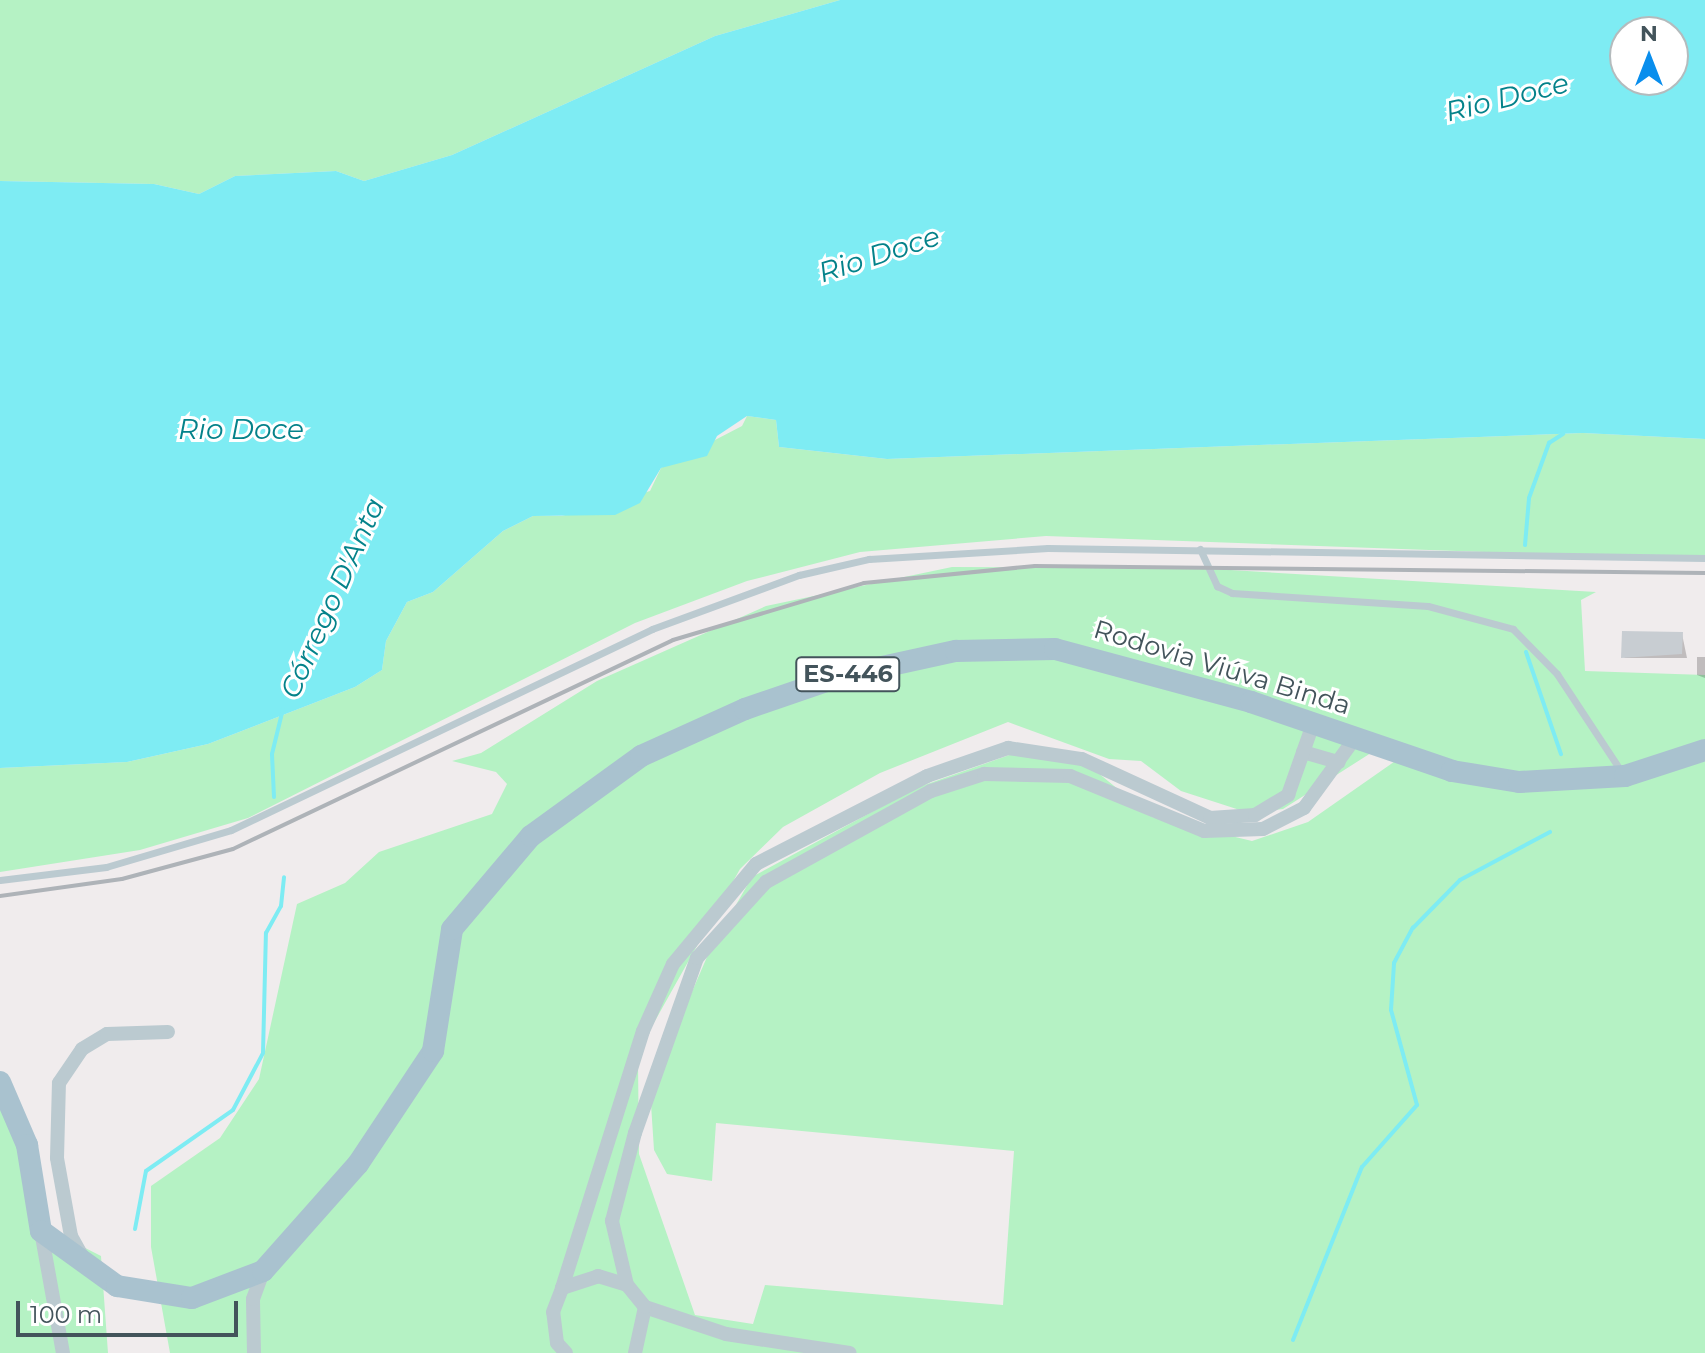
<!DOCTYPE html>
<meta charset="utf-8">
<style>
body{margin:0}
#map{position:relative;width:1705px;height:1353px;overflow:hidden;background:#f0eced;font-family:Montserrat,sans-serif}
div>[style]{position:absolute}
.green>*{inset:0;background:#b5f2c4}
.water>*{inset:0;background:#7eecf3}
.shadow>*{inset:0;background:#0003}
.stream>*{height:4px;margin:-2px;padding:0 2px;transform-origin:2px;border-radius:2px;background:#7eecf3}
.building>*{inset:0;background:#c8cdd2}
.service>*{height:7px;margin:-3.5px;padding:0 3.5px;transform-origin:3.5px;border-radius:3.5px;background:#bbcad0}
.minor>*{height:14px;margin:-7px;padding:0 7px;transform-origin:7px;border-radius:7px;background:#bbcad0}
.primary>*{height:22px;margin:-11px;padding:0 11px;transform-origin:11px;border-radius:11px;background:#a9c2cf}
.rail>*{height:4px;margin:-2px;padding:0 2px;transform-origin:2px;border-radius:2px;background:#aeb3b8}
span{translate:-50% -50%;white-space:nowrap;text-align:center;line-height:1.15;-webkit-text-stroke:6px #fff;paint-order:stroke}
.shield-label span{padding:2px 6px;background:#fff;border:2px solid;border-radius:6px;-webkit-text-stroke-width:0}
.shield-label{font-size:24px;color:#43545b;font-weight:700}
.street-label{font-size:26px;color:#43545b}
.water-label{font-size:28px;color:#04828a;font-style:italic}
.north{position:absolute;left:1609px;top:16px;width:80px;height:80px;box-sizing:border-box;background:#fff;border:2px solid #b4bbbd;border-radius:50%;rotate:0deg;font-size:22px;font-weight:700;line-height:32px;text-align:center;color:#43545b}
.north::after{content:'';display:block;margin:auto;width:28px;height:36px;background:#098eed;clip-path:polygon(50% 0,100% 100%,50% 72%,0 100%)}
.scale{position:absolute;left:16px;top:1301px;width:222px;height:36px;box-sizing:border-box;border:4px solid #43545b;border-top:0;padding-left:10px;font-size:24px;line-height:28px;white-space:nowrap;color:#43545b;-webkit-text-stroke:6px #fff;paint-order:stroke}
</style>
<div id="map">
<div class="green">
<i style="clip-path:polygon(0 0,840px 0,715px 36px,452px 155px,364px 181px,336px 171px,235px 176px,199px 194px,154px 184px,0 181px)"></i>
<i style="clip-path:polygon(747px 416px,776px 420px,779px 447px,887px 459px,1583px 433px,1705px 439px,1705px 560px,1046px 536px,860px 552px,747px 581px,635px 623px,248px 818px,140px 850px,0 872px,0 768px,127px 762px,208px 744px,355px 687px,382px 670px,386px 641px,407px 602px,433px 592px,503px 531px,533px 516px,562px 516px,650px 491px,661px 468px,742px 426px)"></i>
<i style="clip-path:polygon(evenodd,952px 567px,1197px 568px,1596px 592px,1581px 600px,1585px 671px,1705px 675px,1705px 1353px,170px 1353px,151px 1247px,151px 1186px,220px 1138px,259px 1079px,297px 904px,345px 883px,379px 852px,492px 814px,507px 784px,496px 772px,452px 761px,481px 753px,597px 681px,766px 606px,952px 567px,1008px 722px,1109px 759px,1141px 761px,1181px 791px,1249px 813px,1283px 809px,1385px 744px,1401px 757px,1308px 822px,1252px 841px,1152px 817px,1097px 772px,1065px 758px,1015px 753px,916px 788px,752px 877px,710px 950px,650px 1089px,654px 1150px,667px 1174px,712px 1181px,716px 1123px,1014px 1151px,1003px 1305px,765px 1285px,753px 1324px,695px 1315px,639px 1154px,638px 1063px,651px 1028px,740px 869px,783px 827px,880px 773px,1008px 722px)"></i>
<i style="clip-path:polygon(0 1080px,40px 1225px,101px 1256px,108px 1353px,0 1353px)"></i>
</div>
<div class="water">
<i style="clip-path:polygon(evenodd,840px 0,1705px 0,1705px 439px,1583px 433px,887px 459px,779px 447px,776px 420px,747px 416px,717px 436px,707px 456px,661px 468px,640px 503px,615px 515px,533px 516px,503px 531px,433px 592px,407px 602px,386px 641px,382px 670px,355px 687px,208px 744px,127px 762px,0 768px,0 181px,154px 184px,199px 194px,235px 176px,336px 171px,364px 181px,452px 155px,715px 36px,840px 0,1625px 32px,1673px 32px,1673px 80px,1625px 80px,1625px 32px)"></i>
</div>
<div class="shadow">
<i style="clip-path:polygon(1682px 634px,1687px 658px,1623px 658px)"></i>
<i style="clip-path:polygon(1697px 657px,1705px 657px,1705px 678px,1697px 675px)"></i>
</div>
<div class="stream">
<i style="left:1525px;top:545px;width:47px;rotate:-85.1deg"></i>
<i style="left:1529px;top:498px;width:59px;rotate:-70deg"></i>
<i style="left:1549px;top:443px;width:17px;rotate:-33deg"></i>
<i style="left:1526px;top:652px;width:108px;rotate:71.1deg"></i>
<i style="left:274px;top:797px;width:43px;rotate:-92.7deg"></i>
<i style="left:272px;top:754px;width:46px;rotate:-76.3deg"></i>
<i style="left:135px;top:1229px;width:59px;rotate:-79.3deg"></i>
<i style="left:146px;top:1171px;width:106px;rotate:-35deg"></i>
<i style="left:233px;top:1110px;width:64px;rotate:-62.2deg"></i>
<i style="left:263px;top:1053px;width:120px;rotate:-88.6deg"></i>
<i style="left:266px;top:933px;width:31px;rotate:-61deg"></i>
<i style="left:281px;top:906px;width:29px;rotate:-84deg"></i>
<i style="left:1293px;top:1340px;width:186px;rotate:-68.3deg"></i>
<i style="left:1362px;top:1167px;width:83px;rotate:-48.4deg"></i>
<i style="left:1417px;top:1105px;width:98px;rotate:-105.3deg"></i>
<i style="left:1391px;top:1010px;width:47px;rotate:-86.3deg"></i>
<i style="left:1394px;top:963px;width:40px;rotate:-62deg"></i>
<i style="left:1413px;top:928px;width:67px;rotate:-45.6deg"></i>
<i style="left:1460px;top:880px;width:102px;rotate:-28.1deg"></i>
</div>
<div class="building">
<i style="clip-path:polygon(1622px 631px,1683px 632px,1682px 654px,1621px 658px)"></i>
</div>
<div class="service">
<i style="left:1200px;top:549px;width:41px;rotate:65.3deg"></i>
<i style="left:1217px;top:586px;width:17px;rotate:25deg"></i>
<i style="left:1232px;top:593px;width:196px;rotate:3.8deg"></i>
<i style="left:1428px;top:606px;width:88px;rotate:15.1deg"></i>
<i style="left:1513px;top:629px;width:63px;rotate:45.6deg"></i>
<i style="left:1557px;top:674px;width:116px;rotate:56.6deg"></i>
<i style="left:0;top:880px;width:107px;rotate:-7deg"></i>
<i style="left:106px;top:867px;width:130px;rotate:-16.5deg"></i>
<i style="left:231px;top:830px;width:467px;rotate:-25.5deg"></i>
<i style="left:652px;top:629px;width:157px;rotate:-20.2deg"></i>
<i style="left:799px;top:575px;width:72px;rotate:-12.9deg"></i>
<i style="left:869px;top:559px;width:179px;rotate:-3.5deg"></i>
<i style="left:1048px;top:548px;width:657px;rotate:0.87deg"></i>
</div>
<div class="minor">
<i style="left:1303px;top:752px;width:37px;rotate:16deg"></i>
<i style="left:41px;top:1231px;width:124px;rotate:79.8deg"></i>
<i style="left:82px;top:1256px;width:23px;rotate:-119deg"></i>
<i style="left:71px;top:1236px;width:79px;rotate:-100.2deg"></i>
<i style="left:57px;top:1158px;width:75px;rotate:-88.5deg"></i>
<i style="left:59px;top:1083px;width:41px;rotate:-55.9deg"></i>
<i style="left:82px;top:1049px;width:29px;rotate:-31deg"></i>
<i style="left:107px;top:1034px;width:61px;rotate:-1.9deg"></i>
<i style="left:562px;top:1288px;width:269px;rotate:-72.5deg"></i>
<i style="left:643px;top:1031px;width:73px;rotate:-65.9deg"></i>
<i style="left:673px;top:964px;width:130px;rotate:-50.3deg"></i>
<i style="left:756px;top:864px;width:192px;rotate:-27.2deg"></i>
<i style="left:927px;top:776px;width:86px;rotate:-19.1deg"></i>
<i style="left:1008px;top:748px;width:75px;rotate:8.5deg"></i>
<i style="left:1082px;top:759px;width:141px;rotate:24.7deg"></i>
<i style="left:1210px;top:818px;width:45px;rotate:-3.8deg"></i>
<i style="left:1255px;top:815px;width:39px;rotate:-31deg"></i>
<i style="left:1288px;top:795px;width:75px;rotate:-70.6deg"></i>
<i style="left:645px;top:1307px;width:85px;rotate:18.4deg"></i>
<i style="left:726px;top:1334px;width:125px;rotate:8.7deg"></i>
<i style="left:254px;top:1353px;width:54px;rotate:-91.1deg"></i>
<i style="left:253px;top:1299px;width:30px;rotate:-70deg"></i>
<i style="left:566px;top:1353px;width:13px;rotate:-132deg"></i>
<i style="left:557px;top:1343px;width:31px;rotate:-97deg"></i>
<i style="left:553px;top:1312px;width:26px;rotate:-69deg"></i>
<i style="left:562px;top:1288px;width:38px;rotate:-18deg"></i>
<i style="left:598px;top:1276px;width:30px;rotate:17deg"></i>
<i style="left:635px;top:1353px;width:47px;rotate:-77.7deg"></i>
<i style="left:645px;top:1307px;width:28px;rotate:-129deg"></i>
<i style="left:627px;top:1285px;width:66px;rotate:-103.2deg"></i>
<i style="left:612px;top:1221px;width:91px;rotate:-75.4deg"></i>
<i style="left:635px;top:1133px;width:186px;rotate:-70.5deg"></i>
<i style="left:697px;top:958px;width:103px;rotate:-47.8deg"></i>
<i style="left:766px;top:882px;width:188px;rotate:-28.9deg"></i>
<i style="left:931px;top:791px;width:56px;rotate:-17.8deg"></i>
<i style="left:984px;top:774px;width:86px;rotate:1.3deg"></i>
<i style="left:1070px;top:776px;width:145px;rotate:22.3deg"></i>
<i style="left:1204px;top:831px;width:59px;rotate:-1.9deg"></i>
<i style="left:1263px;top:829px;width:46px;rotate:-27.1deg"></i>
<i style="left:1304px;top:808px;width:87px;rotate:-53.9deg"></i>
</div>
<div class="primary">
<i style="left:0;top:1082px;width:69px;rotate:66.8deg"></i>
<i style="left:27px;top:1145px;width:87px;rotate:80.8deg"></i>
<i style="left:41px;top:1231px;width:94px;rotate:35.9deg"></i>
<i style="left:117px;top:1286px;width:76px;rotate:9.1deg"></i>
<i style="left:192px;top:1298px;width:76px;rotate:-20.8deg"></i>
<i style="left:263px;top:1271px;width:143px;rotate:-48.4deg"></i>
<i style="left:358px;top:1164px;width:136px;rotate:-56.4deg"></i>
<i style="left:433px;top:1051px;width:123px;rotate:-81.1deg"></i>
<i style="left:452px;top:929px;width:122px;rotate:-49.7deg"></i>
<i style="left:531px;top:836px;width:136px;rotate:-36deg"></i>
<i style="left:641px;top:756px;width:114px;rotate:-24.3deg"></i>
<i style="left:745px;top:709px;width:102px;rotate:-19deg"></i>
<i style="left:841px;top:676px;width:118px;rotate:-12.3deg"></i>
<i style="left:956px;top:651px;width:99px;rotate:-1.2deg"></i>
<i style="left:1055px;top:649px;width:203px;rotate:15.1deg"></i>
<i style="left:1251px;top:702px;width:213px;rotate:18.9deg"></i>
<i style="left:1452px;top:771px;width:68px;rotate:9.3deg"></i>
<i style="left:1519px;top:782px;width:106px;rotate:-3.2deg"></i>
<i style="left:1625px;top:776px;width:84px;rotate:-18deg"></i>
</div>
<div class="rail">
<i style="left:0;top:896px;width:123px;rotate:-7.9deg"></i>
<i style="left:122px;top:879px;width:115px;rotate:-15.1deg"></i>
<i style="left:233px;top:849px;width:487px;rotate:-25.4deg"></i>
<i style="left:673px;top:640px;width:199px;rotate:-16.6deg"></i>
<i style="left:864px;top:583px;width:172px;rotate:-5.7deg"></i>
<i style="left:1035px;top:566px;width:670px;rotate:0.6deg"></i>
</div>
<div class="shield-label">
<span style="left:848px;top:674px">ES-446</span>
</div>
<div class="street-label">
<span style="left:1222px;top:668px;rotate:17deg">Rodovia Viúva Binda</span>
</div>
<div class="water-label">
<span style="left:1507px;top:97px;rotate:-14deg">Rio Doce</span>
<span style="left:879px;top:254px;rotate:-18deg">Rio Doce</span>
<span style="left:241px;top:429px">Rio Doce</span>
<span style="left:332px;top:598px;rotate:-66deg">Córrego D'Anta</span>
</div>
<div class="north">N</div>
<div class="scale">100 m</div>
</div>
